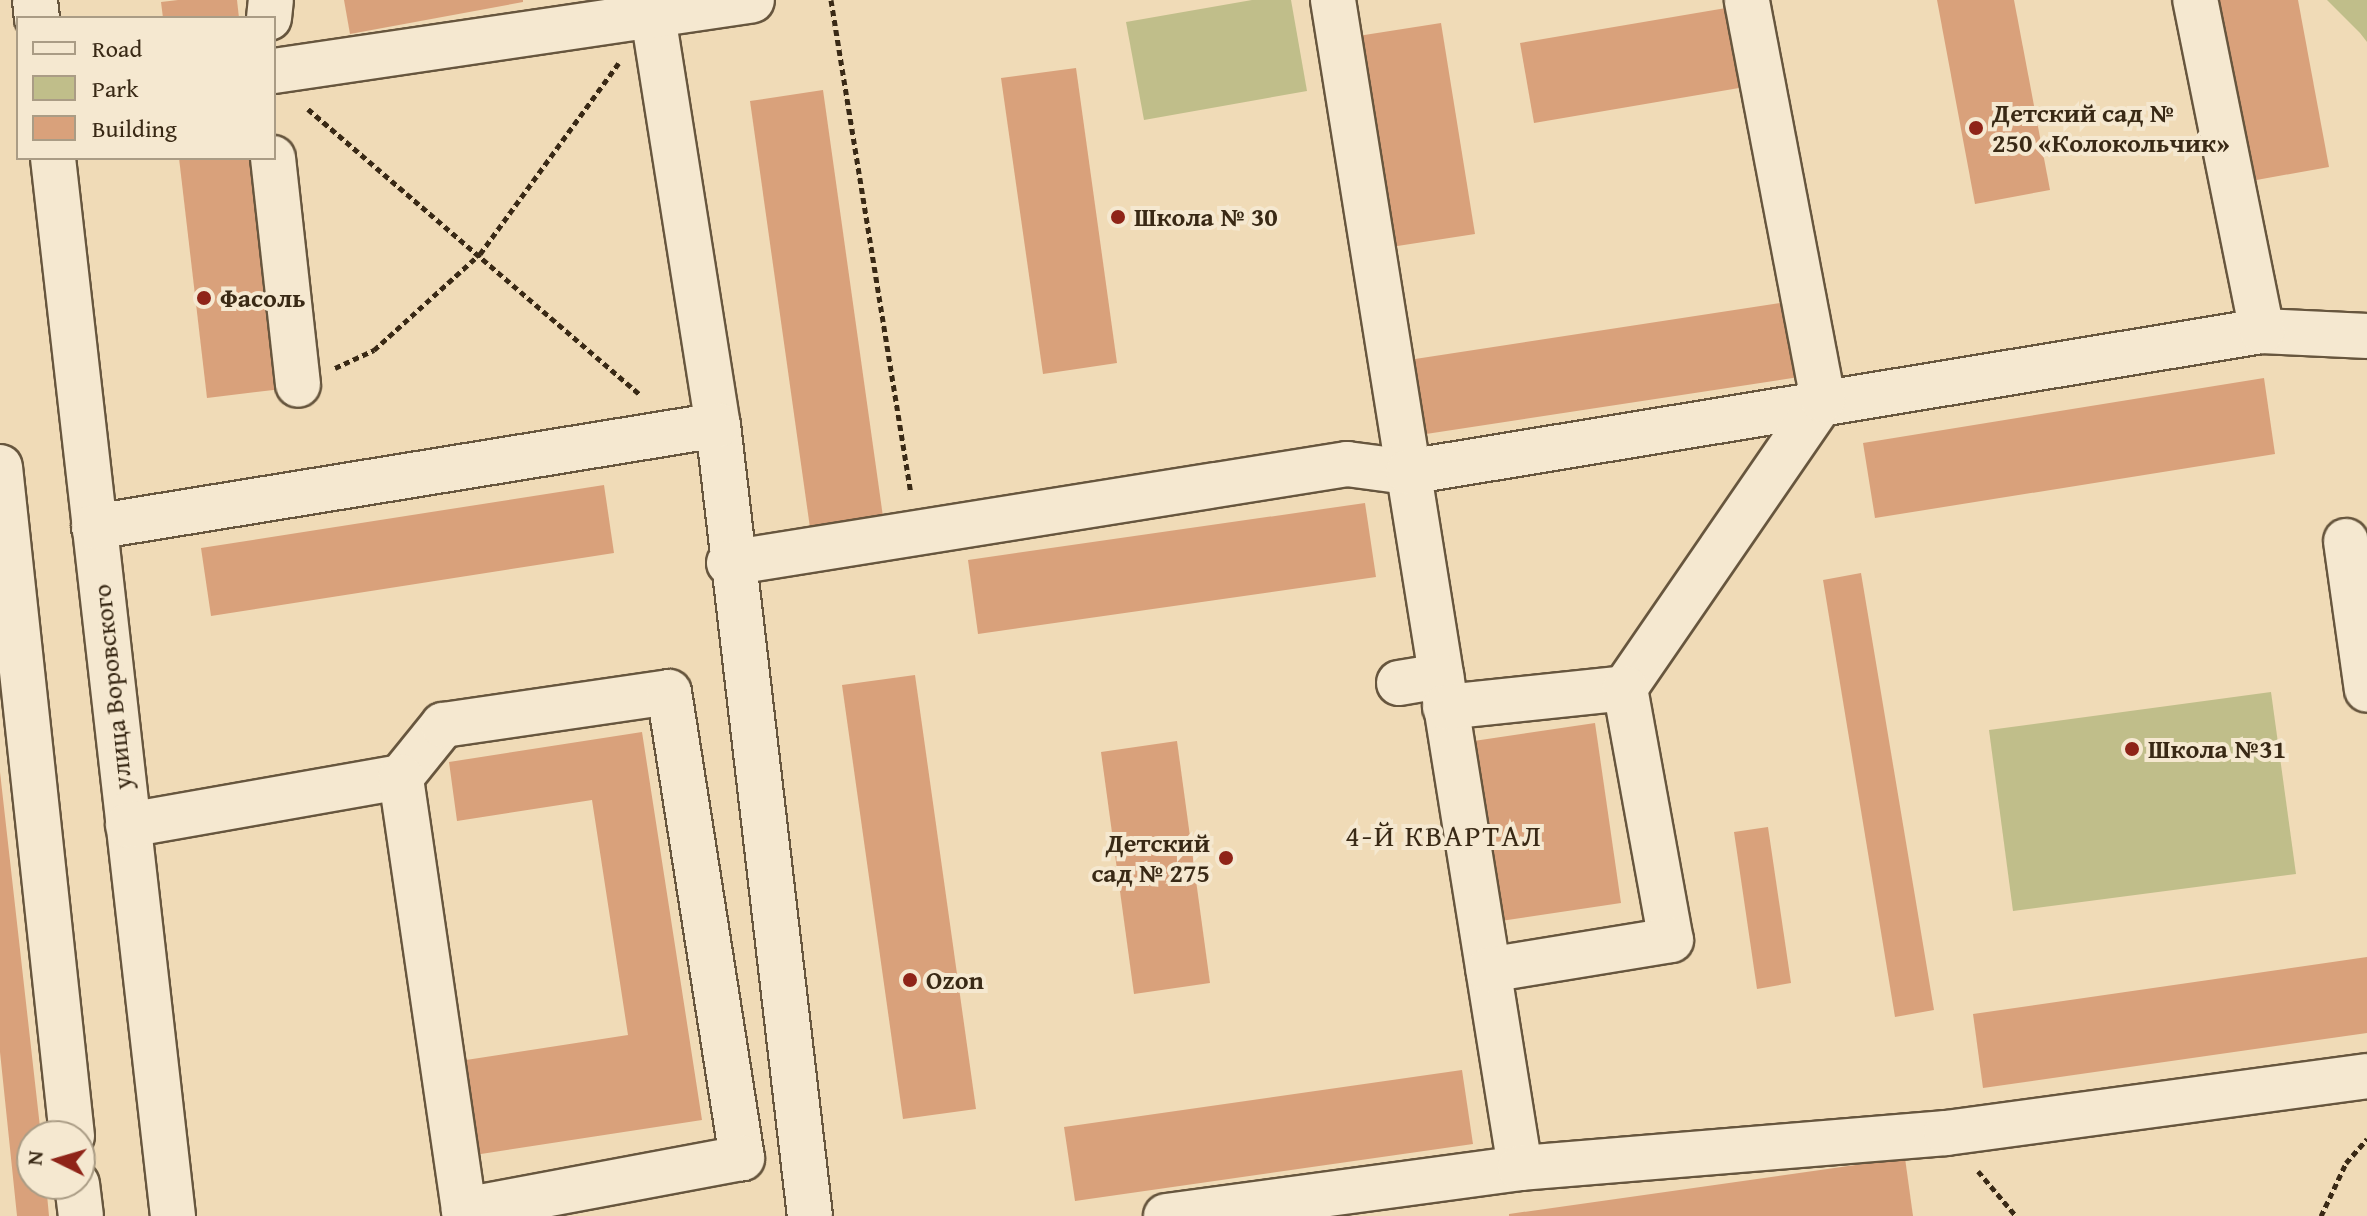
<!DOCTYPE html>
<meta charset="utf-8">
<style>
body{margin:0}
#map{position:relative;width:2367px;height:1216px;overflow:hidden;background:#f0dbb7;font-family:"Gentium Book Plus",serif}
div>[style]{position:absolute}
.green>*{inset:0;background:#c0be8a}
.building>*{inset:0;background:#d9a17b}
.path>*{height:5px;margin-top:-2.5px;transform-origin:0;background:repeating-linear-gradient(90deg,#392915 0 6px,transparent 0 10px)}
.roads{filter:drop-shadow(2px 0 #67563e) drop-shadow(-2px 0 #67563e) drop-shadow(0 2px #67563e) drop-shadow(0 -2px #67563e)}
.minor>*{height:44px;margin:-22px;padding:0 22px;transform-origin:22px;border-radius:22px;background:#f5e8d0}
.dots>*{width:22px;height:22px;translate:-50% -50%;box-sizing:border-box;border:4px solid #f5e8d0;border-radius:50%}
span{translate:-50% -50%;white-space:nowrap;text-align:center;line-height:1.15;-webkit-text-stroke:8px #f5e8d0;paint-order:stroke}
.poi-label{font-size:26px;color:#392915;font-weight:700}
.left{translate:0 -50%;text-align:left}
.right{translate:-100% -50%;text-align:right}
.street-label{font-size:26px;color:#392915}
.quarter-label{font-size:30px;color:#392915;letter-spacing:2px}
.legend{position:absolute;left:16px;top:16px;width:260px;height:144px;box-sizing:border-box;background:#f5e8d0;border:2px solid #aa9c85;margin:0;padding:10px 14px;list-style:none;font-size:24px;color:#392915}
.legend li{display:flex;align-items:center;gap:16px;height:40px}
.legend b{width:40px;border:2px solid #aa9c85}
.north{position:absolute;left:16px;top:1120px;width:80px;height:80px;box-sizing:border-box;background:#f5e8d0;border:2px solid #aa9c85;border-radius:50%;rotate:275deg;font-size:22px;font-weight:700;line-height:32px;text-align:center;color:#392915}
.north::after{content:'';display:block;margin:auto;width:28px;height:36px;background:#8f2418;clip-path:polygon(50% 0,100% 100%,50% 72%,0 100%)}
</style>
<div id="map">
<div class="green">
<i style="clip-path:polygon(1252px 0,1291px 0,1307px 91px,1144px 120px,1126px 22px)"></i>
<i style="clip-path:polygon(2327px 0,2367px 0,2367px 42px,2360px 33px)"></i>
<i style="clip-path:polygon(2271px 692px,2296px 874px,2013px 911px,1989px 730px)"></i>
</div>
<div class="building">
<i style="clip-path:polygon(178px 0,237px 0,239px 18px,163px 18px,161px 2px)"></i>
<i style="clip-path:polygon(344px 0,523px 0,523px 2px,350px 34px)"></i>
<i style="clip-path:polygon(1937px 0,2014px 0,2050px 190px,1975px 204px)"></i>
<i style="clip-path:polygon(2217px 0,2298px 0,2329px 167px,2251px 181px)"></i>
<i style="clip-path:polygon(1726px 8px,1739px 88px,1534px 123px,1520px 43px)"></i>
<i style="clip-path:polygon(1441px 23px,1475px 234px,1391px 247px,1358px 36px)"></i>
<i style="clip-path:polygon(1076px 68px,1117px 363px,1043px 374px,1001px 78px)"></i>
<i style="clip-path:polygon(823px 90px,884px 524px,811px 535px,750px 101px)"></i>
<i style="clip-path:polygon(179px 158px,255px 158px,282px 389px,207px 398px)"></i>
<i style="clip-path:polygon(1787px 302px,1799px 377px,1413px 436px,1402px 361px)"></i>
<i style="clip-path:polygon(2264px 378px,2275px 454px,1875px 518px,1863px 443px)"></i>
<i style="clip-path:polygon(604px 485px,614px 553px,211px 616px,201px 548px)"></i>
<i style="clip-path:polygon(1365px 503px,1376px 577px,978px 634px,968px 560px)"></i>
<i style="clip-path:polygon(1861px 573px,1934px 1010px,1895px 1017px,1823px 580px)"></i>
<i style="clip-path:polygon(915px 675px,976px 1109px,903px 1119px,842px 685px)"></i>
<i style="clip-path:polygon(1595px 723px,1621px 903px,1494px 922px,1467px 742px)"></i>
<i style="clip-path:polygon(642px 732px,702px 1120px,468px 1156px,453px 1062px,628px 1035px,592px 800px,457px 821px,449px 762px)"></i>
<i style="clip-path:polygon(1177px 741px,1210px 983px,1134px 994px,1101px 752px)"></i>
<i style="clip-path:polygon(0 772px,41px 1136px,32px 1136px,32px 1184px,46px 1184px,49px 1216px,17px 1216px,0 1052px)"></i>
<i style="clip-path:polygon(1768px 827px,1791px 983px,1757px 989px,1734px 832px)"></i>
<i style="clip-path:polygon(2367px 957px,2367px 1033px,1983px 1088px,1973px 1014px)"></i>
<i style="clip-path:polygon(1462px 1070px,1473px 1144px,1075px 1201px,1064px 1127px)"></i>
<i style="clip-path:polygon(1905px 1158px,1913px 1216px,1509px 1216px,1509px 1214px)"></i>
</div>
<div class="path">
<i style="left:831px;top:0;width:498px;rotate:80.8deg"></i>
<i style="left:308px;top:109px;width:438px;rotate:40.7deg"></i>
<i style="left:335px;top:368px;width:43px;rotate:-24.8deg"></i>
<i style="left:374px;top:350px;width:143px;rotate:-42.2deg"></i>
<i style="left:480px;top:254px;width:236px;rotate:-54deg"></i>
<i style="left:1978px;top:1171px;width:59px;rotate:49.8deg"></i>
<i style="left:2321px;top:1216px;width:59px;rotate:-64.7deg"></i>
<i style="left:2346px;top:1163px;width:32px;rotate:-49deg"></i>
</div>
<div class="roads">
<div class="minor">
<i style="left:35px;top:0;width:18px;rotate:84deg"></i>
<i style="left:1333px;top:0;width:1183px;rotate:80.9deg"></i>
<i style="left:653px;top:16px;width:414px;rotate:81deg"></i>
<i style="left:718px;top:425px;width:796px;rotate:83.37deg"></i>
<i style="left:269px;top:18px;width:18px;rotate:-84deg"></i>
<i style="left:274px;top:71px;width:483px;rotate:-8.4deg"></i>
<i style="left:53px;top:158px;width:1065px;rotate:83.53deg"></i>
<i style="left:273px;top:158px;width:228px;rotate:83.7deg"></i>
<i style="left:2262px;top:331px;width:105px;rotate:2.7deg"></i>
<i style="left:0;top:467px;width:673px;rotate:83.86deg"></i>
<i style="left:94px;top:527px;width:632px;rotate:-9.28deg"></i>
<i style="left:2346px;top:541px;width:150px;rotate:82deg"></i>
<i style="left:729px;top:563px;width:626px;rotate:-9.1deg"></i>
<i style="left:1347px;top:464px;width:62px;rotate:7.5deg"></i>
<i style="left:1408px;top:472px;width:866px;rotate:-9.38deg"></i>
<i style="left:2262px;top:331px;width:338px;rotate:-101.4deg"></i>
<i style="left:1399px;top:683px;width:43px;rotate:-9.5deg"></i>
<i style="left:1625px;top:688px;width:349px;rotate:-55.5deg"></i>
<i style="left:1823px;top:400px;width:407px;rotate:-100.8deg"></i>
<i style="left:1445px;top:707px;width:181px;rotate:-6deg"></i>
<i style="left:1625px;top:688px;width:256px;rotate:79.7deg"></i>
<i style="left:1671px;top:940px;width:185px;rotate:170.7deg"></i>
<i style="left:128px;top:825px;width:277px;rotate:-10deg"></i>
<i style="left:401px;top:777px;width:67px;rotate:-51.1deg"></i>
<i style="left:443px;top:725px;width:228px;rotate:-8.3deg"></i>
<i style="left:669px;top:692px;width:472px;rotate:81.1deg"></i>
<i style="left:742px;top:1158px;width:283px;rotate:169.4deg"></i>
<i style="left:464px;top:1210px;width:438px;rotate:-98.3deg"></i>
<i style="left:77px;top:1184px;width:32px;rotate:83deg"></i>
<i style="left:1166px;top:1216px;width:357px;rotate:-7.7deg"></i>
<i style="left:1520px;top:1168px;width:427px;rotate:-4.7deg"></i>
<i style="left:1946px;top:1133px;width:425px;rotate:-7.7deg"></i>
</div>
</div>
<div class="dots">
<i style="left:1976px;top:128px;background:#8f2418"></i>
<i style="left:1118px;top:217px;background:#8f2418"></i>
<i style="left:204px;top:298px;background:#8f2418"></i>
<i style="left:2132px;top:749px;background:#8f2418"></i>
<i style="left:1226px;top:858px;background:#8f2418"></i>
<i style="left:910px;top:980px;background:#8f2418"></i>
</div>
<div class="poi-label">
<span class="left" style="left:1992px;top:128px">Детский сад №<br>250 «Колокольчик»</span>
<span class="left" style="left:1134px;top:217px">Школа № 30</span>
<span class="left" style="left:220px;top:298px">Фасоль</span>
<span class="left" style="left:2148px;top:749px">Школа №31</span>
<span class="right" style="left:1210px;top:858px">Детский<br>сад № 275</span>
<span class="left" style="left:926px;top:980px">Ozon</span>
</div>
<div class="street-label">
<span style="left:112px;top:687px;rotate:-96deg">улица Воровского</span>
</div>
<div class="quarter-label">
<span style="left:1444px;top:835px">4-Й КВАРТАЛ</span>
</div>
<ul class="legend">
<li><b style="height:10px;background:#f5e8d0"></b>Road</li>
<li><b style="height:22px;background:#c0be8a"></b>Park</li>
<li><b style="height:22px;background:#d9a17b"></b>Building</li>
</ul>
<div class="north">N</div>
</div>
